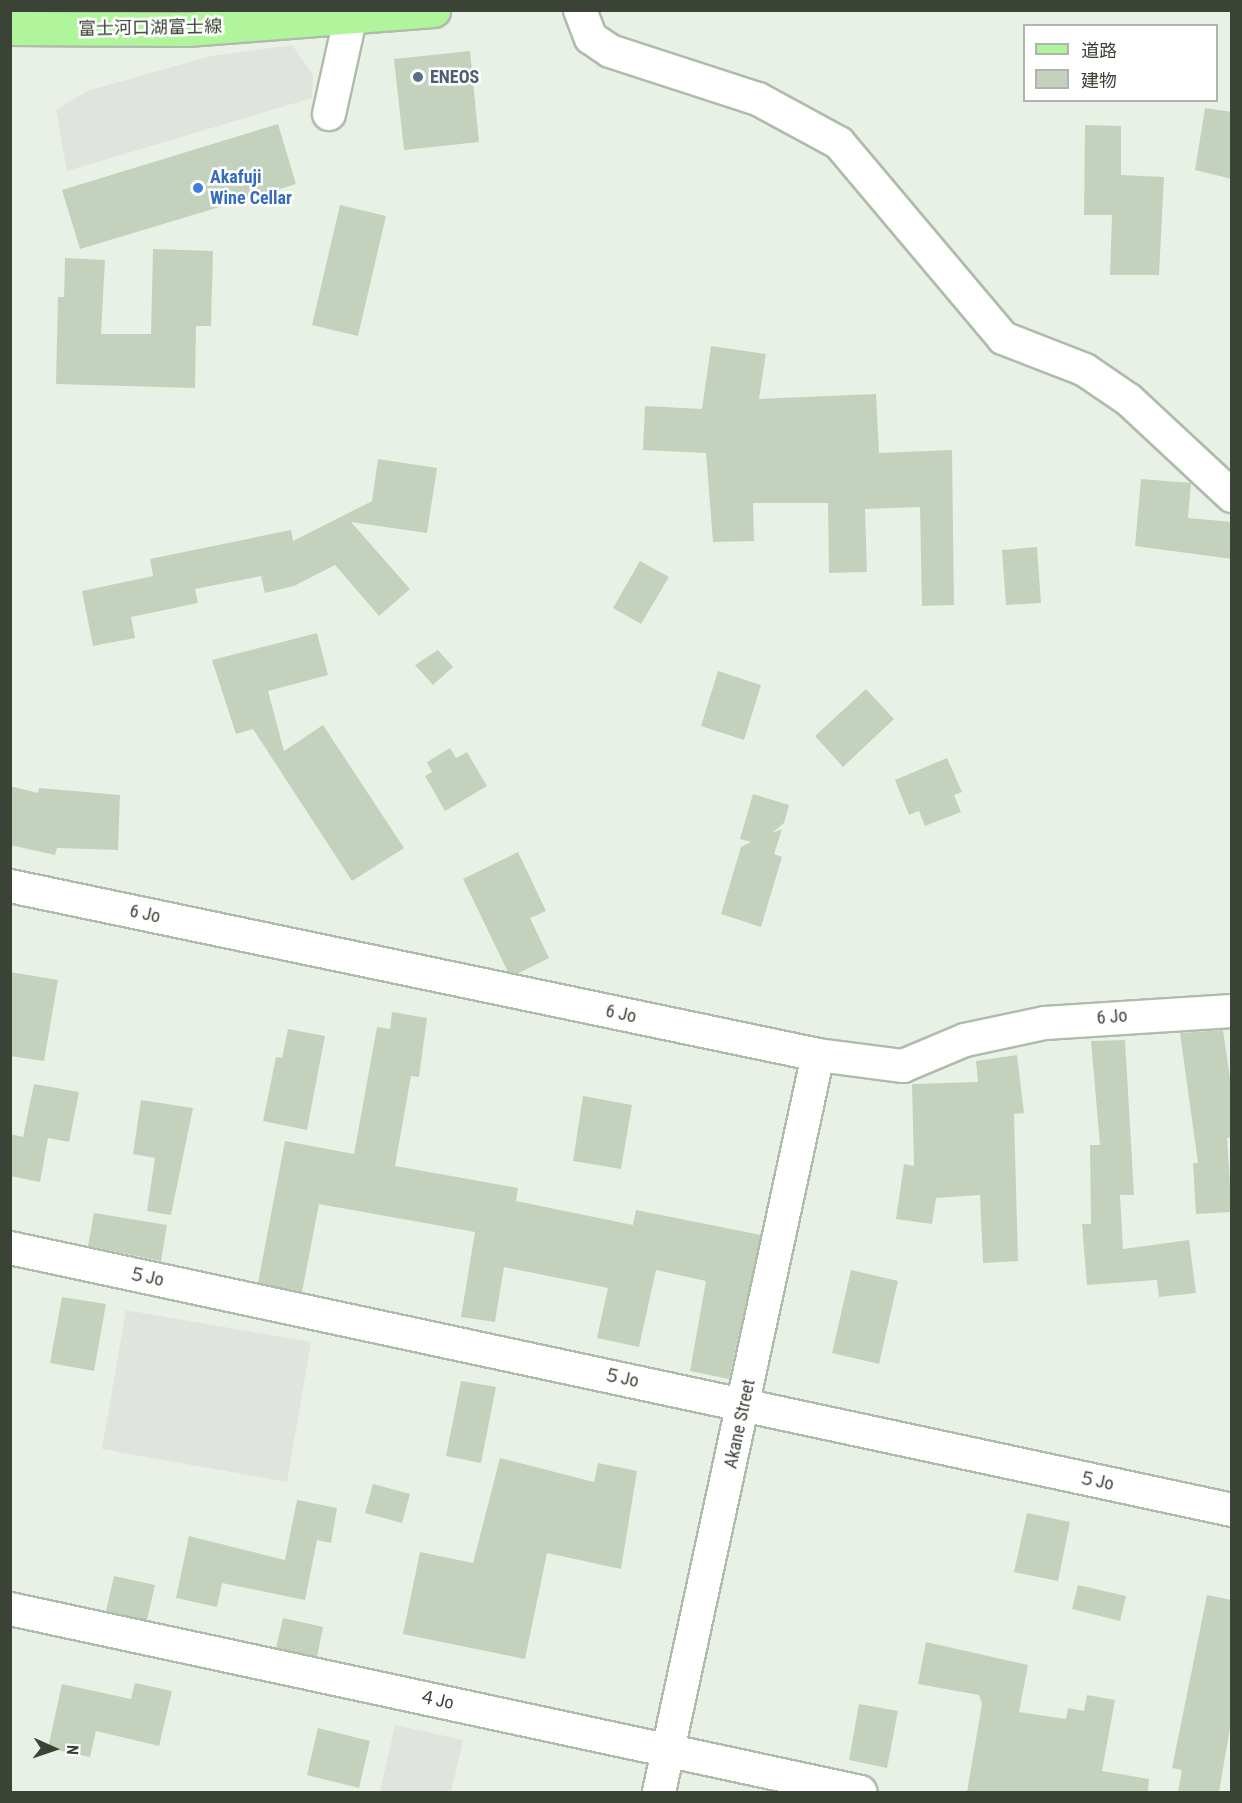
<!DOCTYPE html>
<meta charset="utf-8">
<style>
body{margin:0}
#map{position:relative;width:1242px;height:1803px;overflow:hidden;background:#e9f1e6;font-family:"Roboto Condensed","Noto Sans JP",sans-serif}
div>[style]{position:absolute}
.parking>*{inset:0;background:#e0e3de}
.building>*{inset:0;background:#c4d2bd}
.roads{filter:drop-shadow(2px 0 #afbcaa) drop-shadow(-2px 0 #afbcaa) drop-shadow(0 2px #afbcaa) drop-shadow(0 -2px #afbcaa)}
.minor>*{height:32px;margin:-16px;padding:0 16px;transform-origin:16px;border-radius:16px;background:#fff}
.major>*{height:33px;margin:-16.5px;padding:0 16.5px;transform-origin:16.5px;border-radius:16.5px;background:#b0f49c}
.dots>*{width:16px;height:16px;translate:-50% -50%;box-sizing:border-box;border:3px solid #fff;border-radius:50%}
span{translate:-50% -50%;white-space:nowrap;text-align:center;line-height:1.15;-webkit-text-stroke:5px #fff;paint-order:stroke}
.street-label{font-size:18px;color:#3a4336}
.service-label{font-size:18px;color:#4e5e75;font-weight:700}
.left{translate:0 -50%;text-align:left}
.shop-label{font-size:18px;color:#366cbe;font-weight:700}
.frame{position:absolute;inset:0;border:12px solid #3a4336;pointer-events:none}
.legend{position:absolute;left:1023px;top:24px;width:195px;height:78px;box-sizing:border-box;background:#fff;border:2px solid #b0b4af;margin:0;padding:8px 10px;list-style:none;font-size:18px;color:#3a4336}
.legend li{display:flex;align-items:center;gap:12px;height:30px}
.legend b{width:30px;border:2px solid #b0b4af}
.north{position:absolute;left:24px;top:1719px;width:60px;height:60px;-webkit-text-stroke:4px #fff;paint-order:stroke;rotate:93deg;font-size:16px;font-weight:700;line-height:24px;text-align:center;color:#3a4336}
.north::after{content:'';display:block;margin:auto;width:21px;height:27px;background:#3a4336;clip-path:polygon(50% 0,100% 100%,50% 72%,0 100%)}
</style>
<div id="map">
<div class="parking">
<i style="clip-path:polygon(292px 45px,313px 75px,312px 98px,67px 171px,56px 110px,87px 91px,211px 56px)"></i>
<i style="clip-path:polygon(126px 1310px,311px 1342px,287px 1482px,102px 1449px)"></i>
<i style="clip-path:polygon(395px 1725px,463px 1740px,451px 1792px,380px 1792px)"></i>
</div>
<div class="building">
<i style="clip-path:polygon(470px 51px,479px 142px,404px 150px,394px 59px)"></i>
<i style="clip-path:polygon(1205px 108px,1232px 112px,1232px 179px,1195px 170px)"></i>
<i style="clip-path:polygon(278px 124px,296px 184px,80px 249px,62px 190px)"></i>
<i style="clip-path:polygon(1085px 125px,1121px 126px,1121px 175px,1164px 177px,1159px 275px,1110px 275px,1112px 215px,1084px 215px)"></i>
<i style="clip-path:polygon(340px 205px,386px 216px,358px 336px,312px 325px)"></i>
<i style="clip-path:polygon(153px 249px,213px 251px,211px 326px,196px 326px,195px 388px,56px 384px,58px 297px,64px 297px,65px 258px,105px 260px,101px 334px,151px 334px)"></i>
<i style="clip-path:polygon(711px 346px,766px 354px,759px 399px,876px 394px,879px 453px,952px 450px,954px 605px,922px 606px,920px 507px,865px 509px,867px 572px,829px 573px,828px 503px,753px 503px,754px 541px,713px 542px,706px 453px,643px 450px,645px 406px,702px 409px)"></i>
<i style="clip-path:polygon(378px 459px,437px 468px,427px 533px,351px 522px,410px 589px,379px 616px,335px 565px,294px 586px,265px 593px,261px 576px,195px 589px,198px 603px,131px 617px,135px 638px,93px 646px,82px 591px,153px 576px,150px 559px,291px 530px,293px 541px,372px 501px)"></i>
<i style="clip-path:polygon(1141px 479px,1191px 483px,1188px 518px,1232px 522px,1232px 559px,1135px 546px)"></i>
<i style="clip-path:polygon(1037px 547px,1041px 603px,1006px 605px,1002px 550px)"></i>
<i style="clip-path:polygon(640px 561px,669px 577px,641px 624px,613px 608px)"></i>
<i style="clip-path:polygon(317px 633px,328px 675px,268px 691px,284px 751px,323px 725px,404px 848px,352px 881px,253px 729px,236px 734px,212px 660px)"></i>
<i style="clip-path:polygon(438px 650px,453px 667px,433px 685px,415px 665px)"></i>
<i style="clip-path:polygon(718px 671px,761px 685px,744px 740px,701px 726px)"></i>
<i style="clip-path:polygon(866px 689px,894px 719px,843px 767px,815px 736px)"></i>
<i style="clip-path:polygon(450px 748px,456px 758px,467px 752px,487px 786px,445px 811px,425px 776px,432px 772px,427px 762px)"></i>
<i style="clip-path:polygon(947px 758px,962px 792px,954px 795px,961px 812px,925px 826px,919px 811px,909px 815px,895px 780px)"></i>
<i style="clip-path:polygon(10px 786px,38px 793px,39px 788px,120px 795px,118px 850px,57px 848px,55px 855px,10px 845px)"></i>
<i style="clip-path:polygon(753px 794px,789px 805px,784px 823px,772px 833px,782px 829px,774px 854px,782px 857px,761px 927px,721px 914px,741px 847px,751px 842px,740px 839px)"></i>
<i style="clip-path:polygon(518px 852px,546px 911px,530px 918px,549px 958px,517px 974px,508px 972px,463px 879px)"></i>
<i style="clip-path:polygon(10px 972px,58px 980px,44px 1061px,10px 1056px)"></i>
<i style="clip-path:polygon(392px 1012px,427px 1018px,419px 1077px,411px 1076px,395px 1166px,518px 1188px,516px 1201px,633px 1225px,636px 1210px,761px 1235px,729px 1379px,690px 1371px,706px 1281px,656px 1270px,639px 1347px,597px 1338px,608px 1288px,504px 1267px,495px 1322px,461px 1317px,475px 1232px,319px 1204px,302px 1292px,258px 1283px,285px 1141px,354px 1154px,377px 1027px,390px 1029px)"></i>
<i style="clip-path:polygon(288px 1029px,325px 1036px,307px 1130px,263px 1121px,276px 1057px,282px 1058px)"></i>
<i style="clip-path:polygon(1223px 1030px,1232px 1092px,1232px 1137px,1227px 1138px,1232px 1212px,1196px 1214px,1193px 1163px,1198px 1163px,1180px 1033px)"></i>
<i style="clip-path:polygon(1125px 1040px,1134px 1195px,1120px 1195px,1123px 1249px,1189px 1240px,1196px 1293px,1159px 1297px,1157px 1280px,1087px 1285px,1082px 1224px,1091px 1224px,1090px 1145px,1100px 1145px,1091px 1041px)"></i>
<i style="clip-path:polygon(1017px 1055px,1024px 1113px,1014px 1114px,1018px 1261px,983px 1263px,980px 1195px,936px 1198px,932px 1224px,896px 1219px,904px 1164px,914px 1166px,912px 1084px,978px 1082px,976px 1061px)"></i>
<i style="clip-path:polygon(34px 1084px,79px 1092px,69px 1142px,48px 1138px,40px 1182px,10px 1176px,10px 1134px,23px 1137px)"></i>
<i style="clip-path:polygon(583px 1096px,632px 1105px,621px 1169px,573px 1161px)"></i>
<i style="clip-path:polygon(141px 1100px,193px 1108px,171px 1215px,147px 1211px,155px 1158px,133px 1154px)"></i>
<i style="clip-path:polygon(94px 1213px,167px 1225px,161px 1261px,88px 1246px)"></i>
<i style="clip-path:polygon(851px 1270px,898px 1281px,879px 1364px,832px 1353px)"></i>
<i style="clip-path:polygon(62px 1297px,106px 1304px,94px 1371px,50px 1363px)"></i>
<i style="clip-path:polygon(461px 1381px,496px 1387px,481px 1463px,446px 1456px)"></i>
<i style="clip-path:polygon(500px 1458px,594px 1482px,598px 1463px,637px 1471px,621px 1569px,547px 1553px,525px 1659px,403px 1634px,420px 1552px,473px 1563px)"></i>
<i style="clip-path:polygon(373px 1484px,410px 1494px,402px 1523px,365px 1513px)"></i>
<i style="clip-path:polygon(297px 1500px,337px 1508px,331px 1543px,317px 1540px,305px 1600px,222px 1583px,217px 1607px,176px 1598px,189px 1536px,285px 1560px)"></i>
<i style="clip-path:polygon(1027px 1513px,1070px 1522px,1058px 1581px,1014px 1572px)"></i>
<i style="clip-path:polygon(114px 1576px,155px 1585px,147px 1620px,106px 1611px)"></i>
<i style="clip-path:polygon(1078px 1585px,1126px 1596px,1120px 1621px,1072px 1609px)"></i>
<i style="clip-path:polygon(1207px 1595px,1232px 1600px,1232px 1716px,1219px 1792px,1178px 1792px,1182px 1770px,1172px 1768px)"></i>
<i style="clip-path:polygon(283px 1618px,323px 1627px,317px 1657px,276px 1648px)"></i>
<i style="clip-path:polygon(926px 1642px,1028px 1665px,1019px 1712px,1066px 1719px,1068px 1708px,1084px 1711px,1087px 1695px,1115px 1700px,1102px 1771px,1149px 1779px,1148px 1792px,967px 1792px,982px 1704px,979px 1695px,918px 1684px)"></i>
<i style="clip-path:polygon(135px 1683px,172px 1691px,159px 1746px,96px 1731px,90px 1757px,48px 1748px,62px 1684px,131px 1699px)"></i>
<i style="clip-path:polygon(859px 1704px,898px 1711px,887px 1768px,849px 1760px)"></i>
<i style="clip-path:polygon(318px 1728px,370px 1741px,359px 1788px,307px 1775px)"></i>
</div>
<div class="roads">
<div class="minor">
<i style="left:580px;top:10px;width:30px;rotate:69deg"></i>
<i style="left:591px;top:38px;width:23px;rotate:34deg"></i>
<i style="left:610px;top:51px;width:156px;rotate:18deg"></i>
<i style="left:758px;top:99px;width:92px;rotate:28.5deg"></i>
<i style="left:839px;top:143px;width:255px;rotate:49.9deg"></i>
<i style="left:1003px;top:338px;width:88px;rotate:21.3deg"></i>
<i style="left:1085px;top:370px;width:53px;rotate:34.3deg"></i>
<i style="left:1129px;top:400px;width:141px;rotate:43deg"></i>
<i style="left:329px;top:114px;width:107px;rotate:-77.5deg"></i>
<i style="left:10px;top:886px;width:825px;rotate:11.81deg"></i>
<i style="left:818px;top:1055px;width:86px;rotate:7.4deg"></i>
<i style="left:903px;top:1066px;width:67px;rotate:-22.8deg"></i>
<i style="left:965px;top:1040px;width:82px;rotate:-12deg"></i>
<i style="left:1045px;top:1023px;width:187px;rotate:-3.7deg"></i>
<i style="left:10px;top:1248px;width:1250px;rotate:12.1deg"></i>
<i style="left:10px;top:1609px;width:870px;rotate:12.14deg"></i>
<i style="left:659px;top:1792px;width:754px;rotate:-77.83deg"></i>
</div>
<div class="major">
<i style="left:10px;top:28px;width:177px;rotate:0.3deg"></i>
<i style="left:187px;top:29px;width:247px;rotate:-4.4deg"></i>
</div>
</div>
<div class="dots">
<i style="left:418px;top:77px;background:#5c6f8a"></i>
<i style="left:198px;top:188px;background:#3f7fe0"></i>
</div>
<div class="street-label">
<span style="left:150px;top:28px;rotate:-1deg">富士河口湖富士線</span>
<span style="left:145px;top:914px;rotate:12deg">6 Jo</span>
<span style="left:621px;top:1014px;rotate:12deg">6 Jo</span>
<span style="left:1112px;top:1017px;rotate:-5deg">6 Jo</span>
<span style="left:146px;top:1277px;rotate:12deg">５Jo</span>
<span style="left:621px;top:1378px;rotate:12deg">５Jo</span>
<span style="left:740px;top:1424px;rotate:-78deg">Akane Street</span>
<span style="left:1096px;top:1481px;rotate:12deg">５Jo</span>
<span style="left:436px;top:1700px;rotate:12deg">４Jo</span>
</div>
<div class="service-label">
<span class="left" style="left:430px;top:77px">ENEOS</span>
</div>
<div class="shop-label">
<span class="left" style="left:210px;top:188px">Akafuji<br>Wine Cellar</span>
</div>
<div class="frame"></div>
<ul class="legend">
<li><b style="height:8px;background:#b0f49c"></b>道路</li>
<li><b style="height:16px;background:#c4d2bd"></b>建物</li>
</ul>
<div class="north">N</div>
</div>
